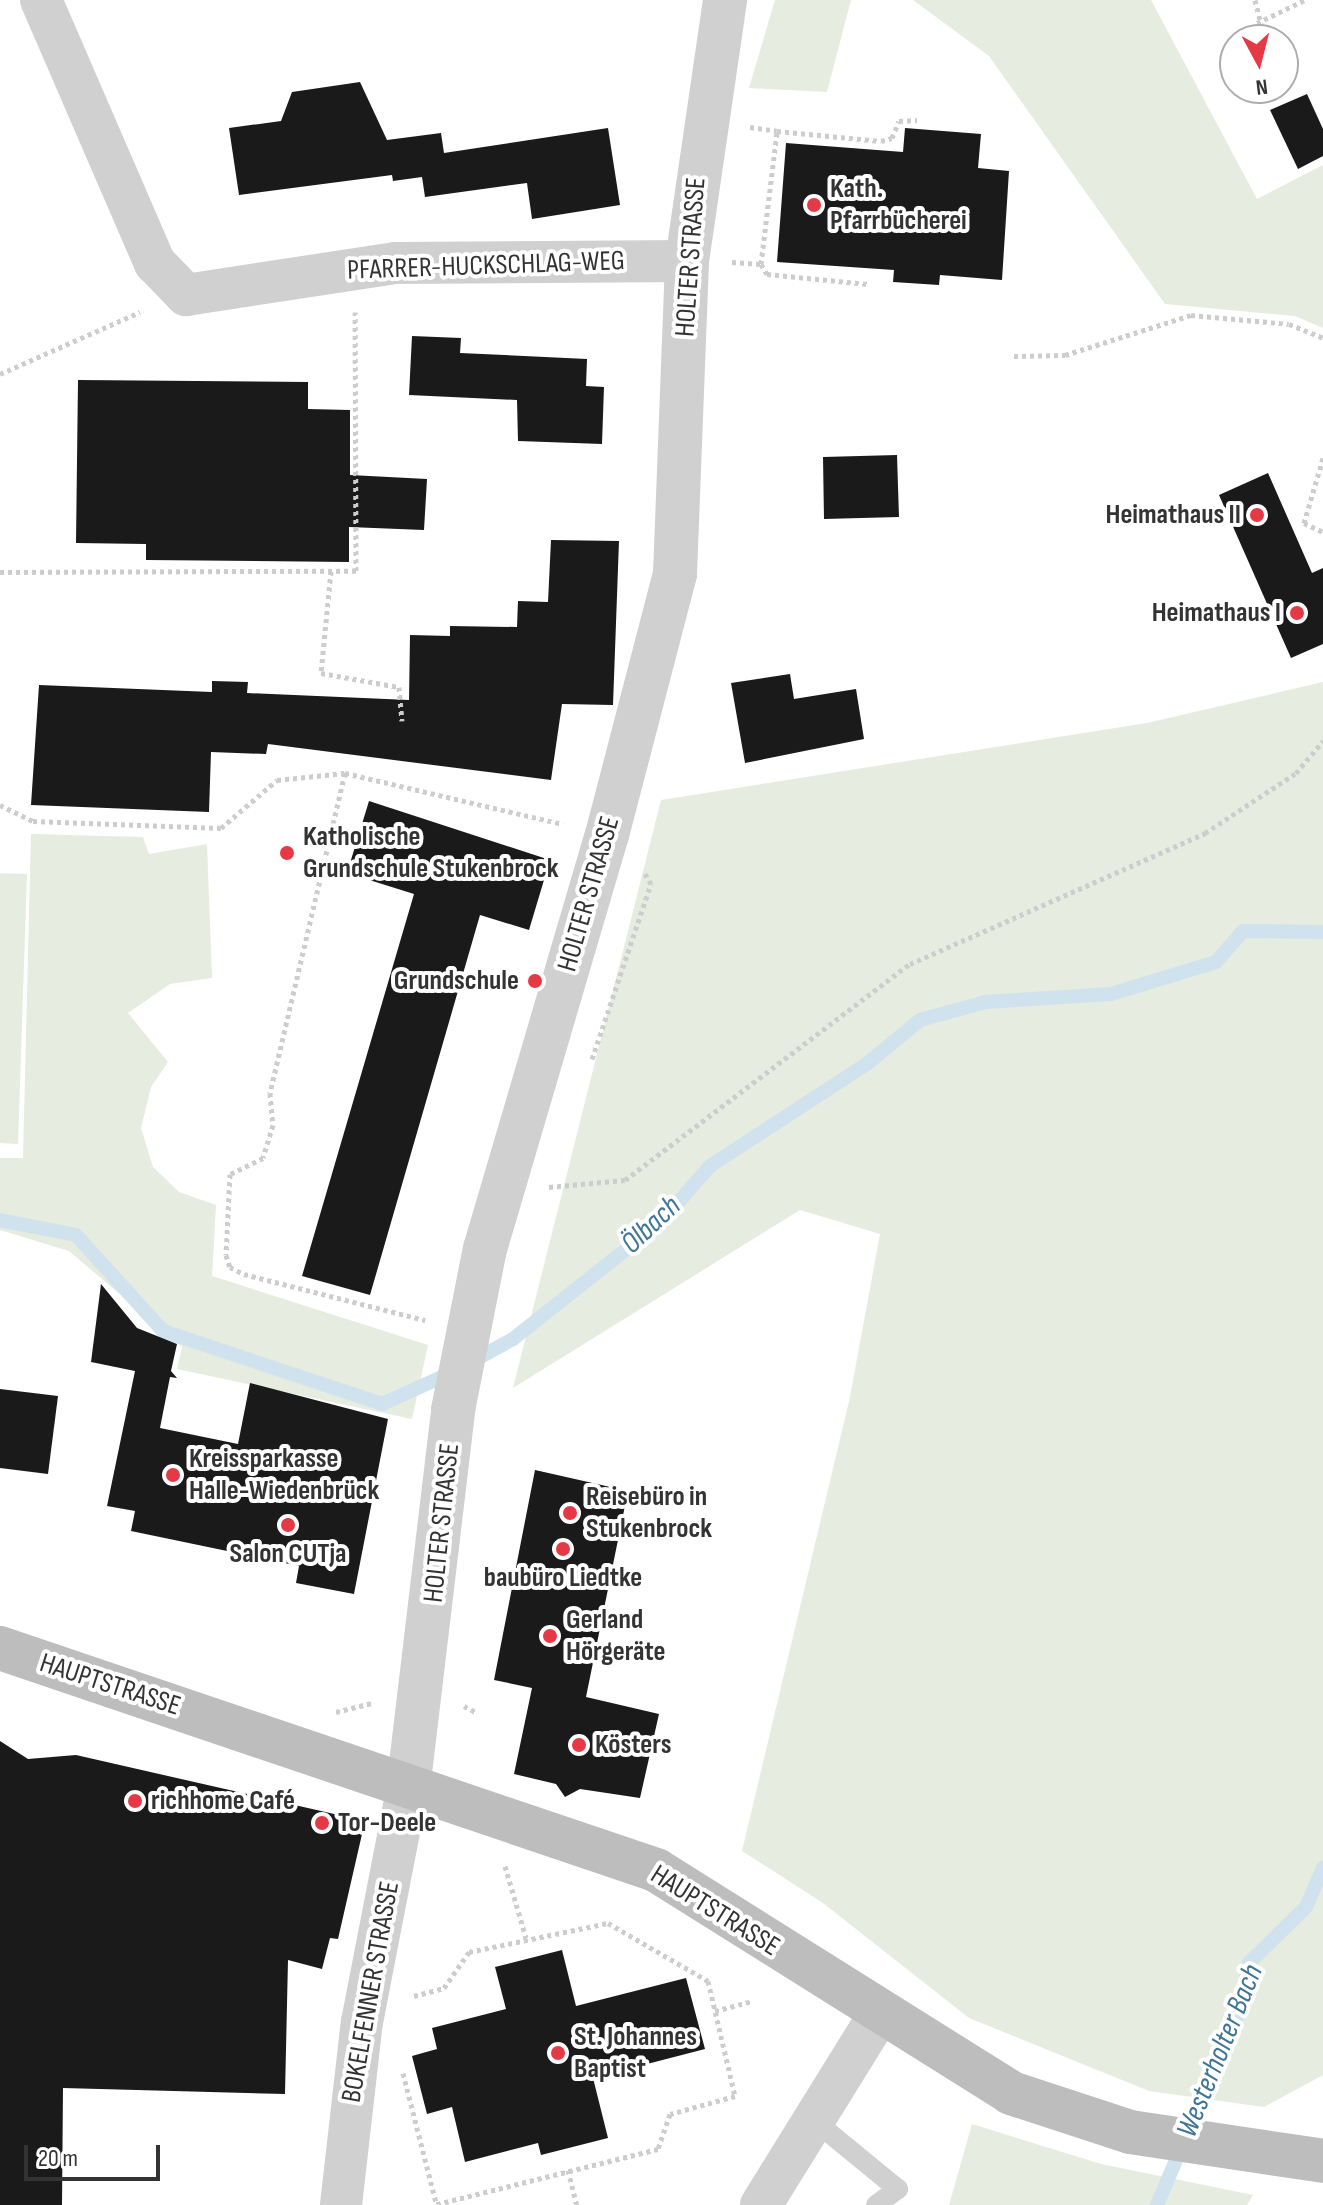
<!DOCTYPE html>
<meta charset="utf-8">
<style>
body{margin:0}
#map{position:relative;width:1323px;height:2205px;overflow:hidden;background:#fff;font-family:"Sofia Sans Condensed",sans-serif}
div>[style]{position:absolute}
.green>*{inset:0;background:#e6ecdf}
.stream>*{height:14px;margin:-7px;padding:0 7px;transform-origin:7px;border-radius:7px;background:#cfe2ee}
.building>*{inset:0;background:#1a1a1a}
.path>*{height:5px;margin-top:-2.5px;transform-origin:0;background:repeating-linear-gradient(90deg,#cdcdcd 0 4px,transparent 0 8px)}
.service>*{height:20px;margin:-10px;padding:0 10px;transform-origin:10px;border-radius:10px;background:#d0d0d0}
.minor>*{height:42px;margin:-21px;padding:0 21px;transform-origin:21px;border-radius:21px;background:#d0d0d0}
.tertiary>*{height:44px;margin:-22px;padding:0 22px;transform-origin:22px;border-radius:22px;background:#d0d0d0}
.secondary>*{height:44px;margin:-22px;padding:0 22px;transform-origin:22px;border-radius:22px;background:#bdbdbd}
.dots>*{width:22px;height:22px;translate:-50% -50%;box-sizing:border-box;border:4px solid #fff;border-radius:50%}
span{translate:-50% -50%;white-space:nowrap;text-align:center;line-height:1.15;-webkit-text-stroke:8px #fff;paint-order:stroke}
.poi-label{font-size:28px;color:#333;font-weight:700}
.left{translate:0 -50%;text-align:left}
.right{translate:-100% -50%;text-align:right}
.street-label{font-size:28px;color:#333}
.water-label{font-size:30px;color:#3f7597;font-style:italic}
.north{position:absolute;left:1219px;top:24px;width:80px;height:80px;box-sizing:border-box;background:#fff;border:2px solid #adadad;border-radius:50%;rotate:173deg;font-size:22px;font-weight:700;line-height:32px;text-align:center;color:#333}
.north::after{content:'';display:block;margin:auto;width:28px;height:36px;background:#e63946;clip-path:polygon(50% 0,100% 100%,50% 72%,0 100%)}
.scale{position:absolute;left:24px;top:2145px;width:136px;height:36px;box-sizing:border-box;border:4px solid #333;border-top:0;padding-left:10px;font-size:24px;line-height:28px;white-space:nowrap;color:#333;-webkit-text-stroke:6px #fff;paint-order:stroke}
</style>
<div id="map">
<div class="green">
<i style="clip-path:polygon(775px 0,851px 0,827px 92px,749px 88px)"></i>
<i style="clip-path:polygon(913px 0,1151px 0,1257px 199px,1323px 165px,1323px 328px,1295px 316px,1165px 304px,989px 56px)"></i>
<i style="clip-path:polygon(1323px 682px,1323px 2075px,1264px 2107px,1149px 2091px,969px 2018px,823px 1903px,742px 1851px,850px 1397px,880px 1234px,800px 1210px,513px 1388px,661px 800px,1147px 723px)"></i>
<i style="clip-path:polygon(31px 834px,143px 837px,149px 854px,207px 844px,212px 978px,170px 984px,128px 1013px,168px 1062px,151px 1087px,141px 1128px,153px 1167px,179px 1192px,216px 1205px,212px 1276px,428px 1345px,412px 1419px,177px 1369px,182px 1347px,69px 1251px,0 1230px,0 1158px,23px 1158px)"></i>
<i style="clip-path:polygon(0 873px,27px 874px,18px 1144px,0 1143px)"></i>
<i style="clip-path:polygon(972px 2124px,1101px 2164px,1253px 2195px,1247px 2205px,949px 2205px)"></i>
</div>
<div class="stream">
<i style="left:0;top:1220px;width:77px;rotate:11.2deg"></i>
<i style="left:76px;top:1235px;width:130px;rotate:47.8deg"></i>
<i style="left:163px;top:1331px;width:231px;rotate:18.4deg"></i>
<i style="left:382px;top:1404px;width:78px;rotate:-24.3deg"></i>
<i style="left:471px;top:1362px;width:48px;rotate:-28.7deg"></i>
<i style="left:513px;top:1339px;width:190px;rotate:-38.4deg"></i>
<i style="left:662px;top:1221px;width:73px;rotate:-48.9deg"></i>
<i style="left:710px;top:1166px;width:189px;rotate:-33.1deg"></i>
<i style="left:868px;top:1063px;width:67px;rotate:-39.6deg"></i>
<i style="left:920px;top:1020px;width:68px;rotate:-15.3deg"></i>
<i style="left:986px;top:1002px;width:125px;rotate:-3.7deg"></i>
<i style="left:1111px;top:994px;width:110px;rotate:-16.9deg"></i>
<i style="left:1216px;top:962px;width:41px;rotate:-48.9deg"></i>
<i style="left:1243px;top:931px;width:80px;rotate:0.7deg"></i>
<i style="left:1157px;top:2205px;width:202px;rotate:-67deg"></i>
<i style="left:1236px;top:2019px;width:57px;rotate:-76.9deg"></i>
<i style="left:1249px;top:1963px;width:80px;rotate:-44.5deg"></i>
<i style="left:1306px;top:1907px;width:43px;rotate:-66.4deg"></i>
</div>
<div class="building">
<i style="clip-path:polygon(360px 82px,387px 140px,441px 133px,444px 153px,608px 128px,620px 205px,532px 219px,527px 183px,425px 197px,422px 177px,393px 181px,392px 175px,239px 195px,229px 128px,281px 121px,292px 92px)"></i>
<i style="clip-path:polygon(1307px 94px,1323px 129px,1323px 156px,1298px 169px,1270px 110px)"></i>
<i style="clip-path:polygon(905px 128px,981px 134px,978px 168px,1009px 171px,1002px 280px,940px 275px,939px 285px,893px 282px,894px 270px,777px 262px,786px 143px,903px 152px)"></i>
<i style="clip-path:polygon(412px 336px,461px 338px,460px 353px,587px 359px,586px 386px,604px 387px,602px 444px,518px 441px,517px 400px,409px 395px)"></i>
<i style="clip-path:polygon(78px 380px,308px 382px,308px 409px,350px 410px,350px 475px,427px 479px,424px 530px,349px 527px,349px 562px,146px 560px,146px 544px,76px 543px)"></i>
<i style="clip-path:polygon(897px 455px,899px 517px,824px 519px,823px 457px)"></i>
<i style="clip-path:polygon(1268px 473px,1312px 573px,1323px 568px,1323px 644px,1291px 658px,1219px 495px)"></i>
<i style="clip-path:polygon(551px 540px,619px 541px,613px 705px,562px 704px,551px 780px,268px 744px,266px 754px,211px 752px,209px 812px,31px 805px,39px 685px,212px 692px,212px 681px,248px 682px,247px 693px,409px 700px,410px 635px,450px 636px,450px 626px,517px 627px,518px 601px,548px 602px)"></i>
<i style="clip-path:polygon(790px 674px,794px 699px,856px 689px,864px 739px,745px 763px,731px 683px)"></i>
<i style="clip-path:polygon(369px 801px,550px 860px,529px 930px,480px 915px,370px 1295px,302px 1276px,414px 894px,347px 873px)"></i>
<i style="clip-path:polygon(101px 1284px,137px 1328px,177px 1344px,171px 1371px,177px 1378px,170px 1377px,160px 1428px,238px 1444px,250px 1383px,388px 1419px,354px 1594px,296px 1583px,299px 1566px,131px 1531px,135px 1511px,107px 1506px,135px 1371px,91px 1362px)"></i>
<i style="clip-path:polygon(0 1389px,58px 1396px,48px 1474px,0 1468px)"></i>
<i style="clip-path:polygon(535px 1470px,628px 1491px,586px 1697px,659px 1714px,640px 1798px,580px 1789px,565px 1797px,556px 1784px,514px 1774px,532px 1688px,494px 1680px)"></i>
<i style="clip-path:polygon(0 1741px,28px 1759px,76px 1755px,365px 1821px,338px 1939px,330px 1938px,322px 1969px,288px 1960px,285px 2094px,63px 2088px,62px 2205px,0 2205px)"></i>
<i style="clip-path:polygon(562px 1950px,576px 2006px,686px 1978px,705px 2049px,593px 2078px,608px 2138px,541px 2155px,538px 2143px,465px 2162px,452px 2107px,427px 2114px,412px 2056px,437px 2049px,432px 2028px,506px 2009px,495px 1967px)"></i>
</div>
<div class="path">
<i style="left:1255px;top:0;width:41px;rotate:76deg"></i>
<i style="left:1257px;top:23px;width:53px;rotate:-25.6deg"></i>
<i style="left:750px;top:127px;width:27px;rotate:8deg"></i>
<i style="left:732px;top:262px;width:29px;rotate:4deg"></i>
<i style="left:761px;top:264px;width:12px;rotate:59deg"></i>
<i style="left:767px;top:274px;width:101px;rotate:5.7deg"></i>
<i style="left:761px;top:264px;width:134px;rotate:-83.1deg"></i>
<i style="left:777px;top:131px;width:104px;rotate:5.5deg"></i>
<i style="left:881px;top:141px;width:11px;rotate:-15deg"></i>
<i style="left:892px;top:138px;width:18px;rotate:-68deg"></i>
<i style="left:899px;top:121px;width:18px;rotate:-3deg"></i>
<i style="left:1014px;top:356px;width:51px;rotate:-1.1deg"></i>
<i style="left:1065px;top:355px;width:132px;rotate:-17.6deg"></i>
<i style="left:1191px;top:315px;width:98px;rotate:5.2deg"></i>
<i style="left:1289px;top:324px;width:37px;rotate:22deg"></i>
<i style="left:0;top:374px;width:153px;rotate:-23.9deg"></i>
<i style="left:1323px;top:458px;width:68px;rotate:106.3deg"></i>
<i style="left:1304px;top:523px;width:21px;rotate:25deg"></i>
<i style="left:331px;top:571px;width:102px;rotate:95.6deg"></i>
<i style="left:321px;top:673px;width:79px;rotate:10.2deg"></i>
<i style="left:399px;top:687px;width:34px;rotate:85deg"></i>
<i style="left:0;top:572px;width:356px;rotate:-0.2deg"></i>
<i style="left:356px;top:571px;width:259px;rotate:-90.2deg"></i>
<i style="left:345px;top:773px;width:329px;rotate:103.2deg"></i>
<i style="left:270px;top:1093px;width:32px;rotate:85deg"></i>
<i style="left:273px;top:1125px;width:34px;rotate:107deg"></i>
<i style="left:263px;top:1158px;width:37px;rotate:154deg"></i>
<i style="left:230px;top:1174px;width:81px;rotate:92.8deg"></i>
<i style="left:226px;top:1255px;width:13px;rotate:72deg"></i>
<i style="left:230px;top:1267px;width:16px;rotate:27deg"></i>
<i style="left:244px;top:1274px;width:187px;rotate:14.3deg"></i>
<i style="left:0;top:805px;width:37px;rotate:26deg"></i>
<i style="left:33px;top:821px;width:188px;rotate:2.1deg"></i>
<i style="left:221px;top:828px;width:74px;rotate:-40.6deg"></i>
<i style="left:277px;top:780px;width:68px;rotate:-5.9deg"></i>
<i style="left:345px;top:773px;width:224px;rotate:13.2deg"></i>
<i style="left:592px;top:1059px;width:185px;rotate:-71.4deg"></i>
<i style="left:651px;top:884px;width:14px;rotate:-120deg"></i>
<i style="left:549px;top:1187px;width:76px;rotate:-5.3deg"></i>
<i style="left:625px;top:1180px;width:358px;rotate:-37.2deg"></i>
<i style="left:910px;top:964px;width:323px;rotate:-23.9deg"></i>
<i style="left:1205px;top:833px;width:109px;rotate:-33.4deg"></i>
<i style="left:1296px;top:773px;width:42px;rotate:-49.8deg"></i>
<i style="left:464px;top:1706px;width:13px;rotate:27deg"></i>
<i style="left:336px;top:1712px;width:37px;rotate:-14deg"></i>
<i style="left:505px;top:1866px;width:75px;rotate:73.7deg"></i>
<i style="left:414px;top:1996px;width:31px;rotate:-15deg"></i>
<i style="left:444px;top:1988px;width:44px;rotate:-55.2deg"></i>
<i style="left:469px;top:1952px;width:142px;rotate:-11.8deg"></i>
<i style="left:608px;top:1923px;width:116px;rotate:30.1deg"></i>
<i style="left:708px;top:1981px;width:118px;rotate:76.8deg"></i>
<i style="left:735px;top:2096px;width:67px;rotate:164.5deg"></i>
<i style="left:670px;top:2114px;width:37px;rotate:109deg"></i>
<i style="left:658px;top:2149px;width:231px;rotate:166deg"></i>
<i style="left:715px;top:2011px;width:39px;rotate:-15deg"></i>
<i style="left:403px;top:2073px;width:133px;rotate:75.7deg"></i>
<i style="left:568px;top:2170px;width:36px;rotate:76deg"></i>
</div>
<div class="service">
<i style="left:816px;top:2122px;width:106px;rotate:39.3deg"></i>
<i style="left:898px;top:2189px;width:27px;rotate:144deg"></i>
</div>
<div class="minor">
<i style="left:41px;top:0;width:287px;rotate:66.6deg"></i>
<i style="left:155px;top:263px;width:45px;rotate:45.9deg"></i>
<i style="left:186px;top:295px;width:212px;rotate:-8.7deg"></i>
<i style="left:396px;top:263px;width:291px;rotate:-0.4deg"></i>
<i style="left:341px;top:2205px;width:184px;rotate:-83.5deg"></i>
<i style="left:362px;top:2022px;width:246px;rotate:-79deg"></i>
<i style="left:761px;top:2205px;width:222px;rotate:-58.2deg"></i>
</div>
<div class="tertiary">
<i style="left:409px;top:1781px;width:374px;rotate:-83.2deg"></i>
<i style="left:453px;top:1410px;width:164px;rotate:-78.8deg"></i>
<i style="left:485px;top:1249px;width:432px;rotate:-73.6deg"></i>
<i style="left:607px;top:835px;width:270px;rotate:-75.4deg"></i>
<i style="left:675px;top:574px;width:313px;rotate:-87.8deg"></i>
<i style="left:687px;top:261px;width:264px;rotate:-81.7deg"></i>
</div>
<div class="secondary">
<i style="left:0;top:1648px;width:693px;rotate:18.7deg"></i>
<i style="left:656px;top:1870px;width:419px;rotate:32.1deg"></i>
<i style="left:1011px;top:2093px;width:125px;rotate:18.1deg"></i>
<i style="left:1130px;top:2132px;width:195px;rotate:8.5deg"></i>
</div>
<div class="dots">
<i style="left:814px;top:205px;background:#e63946"></i>
<i style="left:1257px;top:515px;background:#e63946"></i>
<i style="left:1297px;top:613px;background:#e63946"></i>
<i style="left:287px;top:853px;background:#e63946"></i>
<i style="left:535px;top:981px;background:#e63946"></i>
<i style="left:173px;top:1475px;background:#e63946"></i>
<i style="left:570px;top:1513px;background:#e63946"></i>
<i style="left:288px;top:1525px;background:#e63946"></i>
<i style="left:563px;top:1549px;background:#e63946"></i>
<i style="left:550px;top:1636px;background:#e63946"></i>
<i style="left:579px;top:1745px;background:#e63946"></i>
<i style="left:135px;top:1801px;background:#e63946"></i>
<i style="left:322px;top:1823px;background:#e63946"></i>
<i style="left:558px;top:2053px;background:#e63946"></i>
</div>
<div class="poi-label">
<span class="left" style="left:830px;top:205px">Kath.<br>Pfarrbücherei</span>
<span class="right" style="left:1241px;top:515px">Heimathaus II</span>
<span class="right" style="left:1281px;top:613px">Heimathaus I</span>
<span class="left" style="left:303px;top:853px">Katholische<br>Grundschule Stukenbrock</span>
<span class="right" style="left:519px;top:981px">Grundschule</span>
<span class="left" style="left:189px;top:1475px">Kreissparkasse<br>Halle-Wiedenbrück</span>
<span class="left" style="left:586px;top:1513px">Reisebüro in<br>Stukenbrock</span>
<span style="left:288px;top:1554px">Salon CUTja</span>
<span style="left:563px;top:1578px">baubüro Liedtke</span>
<span class="left" style="left:566px;top:1636px">Gerland<br>Hörgeräte</span>
<span class="left" style="left:595px;top:1745px">Kösters</span>
<span class="left" style="left:151px;top:1801px">richhome Café</span>
<span class="left" style="left:338px;top:1823px">Tor-Deele</span>
<span class="left" style="left:574px;top:2053px">St. Johannes<br>Baptist</span>
</div>
<div class="street-label">
<span style="left:691px;top:257px;rotate:-86deg">HOLTER STRASSE</span>
<span style="left:486px;top:266px;rotate:-2deg">PFARRER-HUCKSCHLAG-WEG</span>
<span style="left:589px;top:894px;rotate:-74deg">HOLTER STRASSE</span>
<span style="left:442px;top:1523px;rotate:-84deg">HOLTER STRASSE</span>
<span style="left:110px;top:1685px;rotate:18deg">HAUPTSTRASSE</span>
<span style="left:715px;top:1911px;rotate:32deg">HAUPTSTRASSE</span>
<span style="left:371px;top:1992px;rotate:-80deg">BOKELFENNER STRASSE</span>
</div>
<div class="water-label">
<span style="left:651px;top:1225px;rotate:-43deg">Ölbach</span>
<span style="left:1220px;top:2051px;rotate:-68deg">Westerholter Bach</span>
</div>
<div class="north">N</div>
<div class="scale">20 m</div>
</div>
